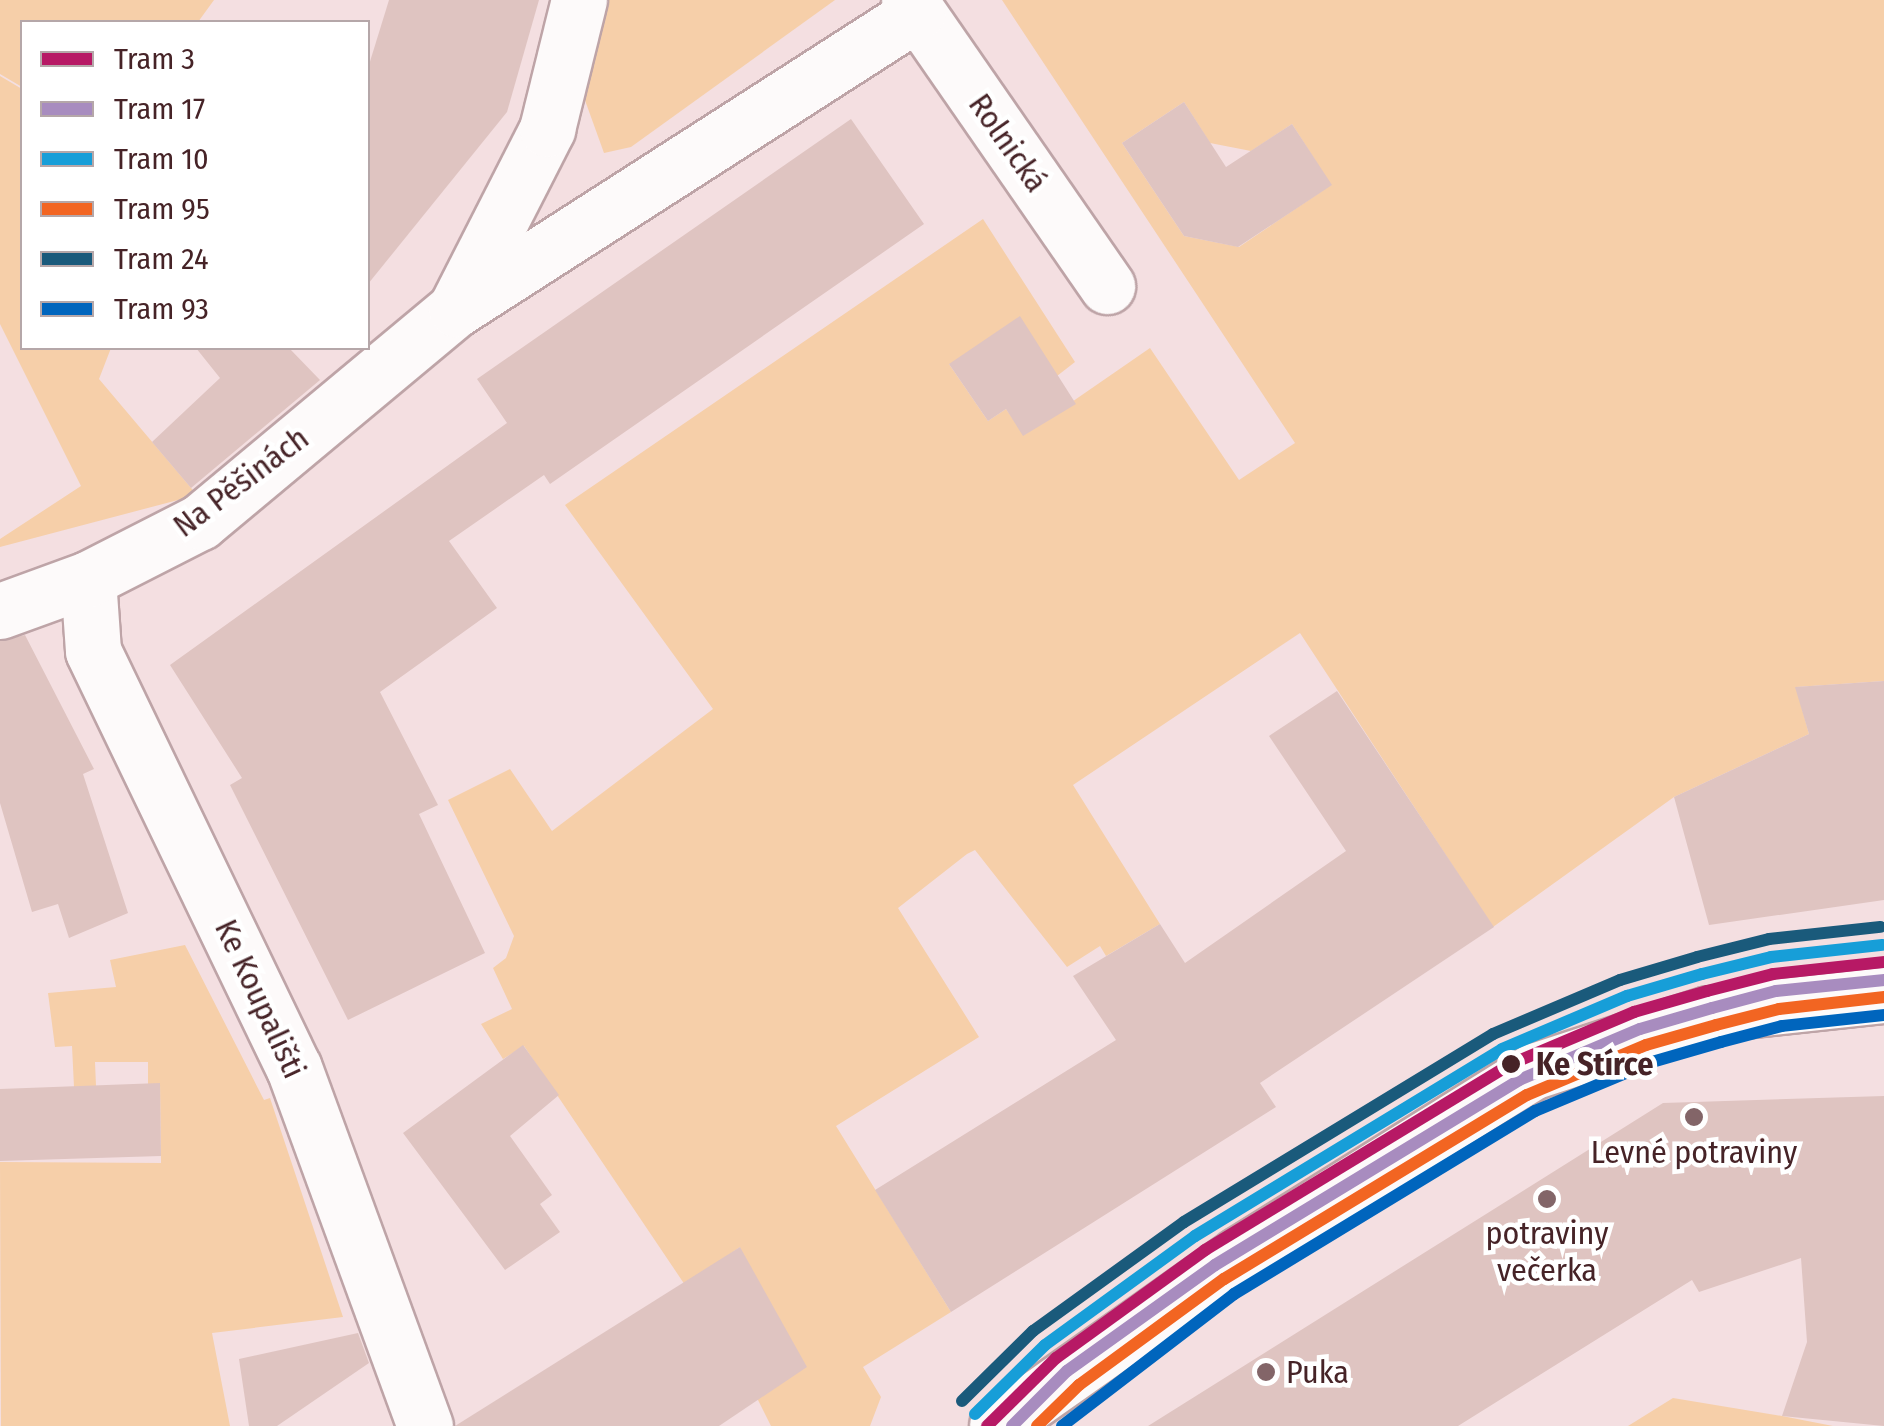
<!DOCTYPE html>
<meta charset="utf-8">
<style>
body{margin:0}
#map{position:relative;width:1884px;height:1426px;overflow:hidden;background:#f4dfe1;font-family:"Fira Sans Condensed",sans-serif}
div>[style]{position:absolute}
.green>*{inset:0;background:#f6cfa9}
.building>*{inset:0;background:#dfc4c1}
.roads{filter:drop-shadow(2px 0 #bea4a7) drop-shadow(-2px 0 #bea4a7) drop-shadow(0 2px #bea4a7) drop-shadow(0 -2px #bea4a7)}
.minor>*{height:55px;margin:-27.5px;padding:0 27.5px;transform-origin:27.5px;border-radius:27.5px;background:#fdfafa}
.tram-1>*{height:12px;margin:-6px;padding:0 6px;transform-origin:6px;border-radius:6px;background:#b71965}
.tram-2>*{height:12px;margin:-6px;padding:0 6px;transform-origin:6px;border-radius:6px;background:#a88cbf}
.tram-3>*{height:12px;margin:-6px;padding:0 6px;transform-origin:6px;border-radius:6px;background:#179ed8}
.tram-4>*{height:12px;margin:-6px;padding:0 6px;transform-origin:6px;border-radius:6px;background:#f26522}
.tram-5>*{height:12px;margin:-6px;padding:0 6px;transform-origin:6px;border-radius:6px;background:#1a5a7b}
.tram-6>*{height:12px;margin:-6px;padding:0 6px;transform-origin:6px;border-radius:6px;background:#0065bd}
.dots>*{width:28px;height:28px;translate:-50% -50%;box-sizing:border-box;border:5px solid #fff;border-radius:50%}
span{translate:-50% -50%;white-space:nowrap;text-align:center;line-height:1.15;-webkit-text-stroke:9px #fff;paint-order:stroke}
.street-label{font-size:32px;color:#462327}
.stop-label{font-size:32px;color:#462327;font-weight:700}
.left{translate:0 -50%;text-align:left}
.poi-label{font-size:32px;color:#462327}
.legend{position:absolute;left:20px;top:20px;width:350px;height:330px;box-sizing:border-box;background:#fff;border:2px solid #b5a7a9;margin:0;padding:12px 18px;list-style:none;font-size:30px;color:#462327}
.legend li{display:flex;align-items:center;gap:20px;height:50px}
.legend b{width:50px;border:2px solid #b5a7a9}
</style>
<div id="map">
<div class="green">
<i style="clip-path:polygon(0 0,214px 0,198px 22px,22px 22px,22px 87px,0 74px)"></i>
<i style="clip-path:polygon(603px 0,835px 0,631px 147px,604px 153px,582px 92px)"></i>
<i style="clip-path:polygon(evenodd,1002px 0,1884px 0,1884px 681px,1796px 687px,1809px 734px,1674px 797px,1493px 927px,1300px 633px,1073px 785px,1160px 924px,1106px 956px,1100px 946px,1067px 967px,975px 850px,967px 854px,898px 908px,979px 1037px,836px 1126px,951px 1312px,863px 1367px,881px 1397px,870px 1426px,771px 1426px,756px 1396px,740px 1247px,685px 1285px,524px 1046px,503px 1059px,481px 1024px,512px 1009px,493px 968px,506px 958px,514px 936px,448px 800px,510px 769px,552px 831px,713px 709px,565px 505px,983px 219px,1075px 362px,1057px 376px,949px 364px,988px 421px,1006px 409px,1024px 435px,1150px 348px,1239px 480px,1295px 443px,1002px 0,1184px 102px,1210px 143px,1251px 151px,1292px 124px,1331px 185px,1239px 247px,1184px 236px,1122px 143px,1184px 102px)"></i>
<i style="clip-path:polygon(0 76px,22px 89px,22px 348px,111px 348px,99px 379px,197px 495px,0 547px,0 539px,81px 486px,0 324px)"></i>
<i style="clip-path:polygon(185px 945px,264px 1100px,270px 1098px,343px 1317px,212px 1333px,230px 1426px,1px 1426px,0 1162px,161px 1163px,160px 1084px,148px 1084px,148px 1062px,95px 1062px,96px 1086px,74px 1087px,72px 1046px,55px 1047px,48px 993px,116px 987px,110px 960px)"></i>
<i style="clip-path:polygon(1673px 1398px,1782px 1416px,1833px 1426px,1628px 1426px)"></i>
</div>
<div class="building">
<i style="clip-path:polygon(389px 0,539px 0,507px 112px,368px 284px,368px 68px)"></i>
<i style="clip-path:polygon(1184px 102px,1226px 167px,1292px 124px,1332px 185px,1238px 247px,1184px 236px,1122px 143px)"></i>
<i style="clip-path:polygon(851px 119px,924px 224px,550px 484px,544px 475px,449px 541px,497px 608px,380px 692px,438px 805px,419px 814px,485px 953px,348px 1020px,230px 785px,242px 778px,170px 665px,507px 423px,477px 379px)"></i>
<i style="clip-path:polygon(1020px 316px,1076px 404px,1023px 436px,1006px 409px,988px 421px,949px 364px)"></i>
<i style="clip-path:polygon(196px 348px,289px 348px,320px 380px,191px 488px,152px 442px,220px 378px)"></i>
<i style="clip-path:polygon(25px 635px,94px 769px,83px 774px,128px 913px,69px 938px,58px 904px,32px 912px,0 803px,0 641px)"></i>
<i style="clip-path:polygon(1884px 681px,1884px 900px,1709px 925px,1674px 797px,1809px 734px,1795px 687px)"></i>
<i style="clip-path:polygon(1337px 691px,1494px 927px,1260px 1083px,1276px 1107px,951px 1312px,875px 1190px,1116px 1040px,1073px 976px,1160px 924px,1185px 963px,1346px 851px,1269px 736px)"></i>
<i style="clip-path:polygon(523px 1045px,559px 1095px,510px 1136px,552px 1195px,540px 1204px,560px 1232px,505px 1270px,403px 1133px)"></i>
<i style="clip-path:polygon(160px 1083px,161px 1156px,0 1161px,0 1089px)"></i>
<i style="clip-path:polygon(1884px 1096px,1884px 1426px,1782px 1416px,1807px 1342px,1801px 1258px,1699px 1292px,1692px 1280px,1458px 1426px,1148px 1426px,1663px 1103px)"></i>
<i style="clip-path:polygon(740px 1247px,807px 1367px,719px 1426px,455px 1426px)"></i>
<i style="clip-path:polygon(358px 1333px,369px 1363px,277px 1426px,249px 1426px,239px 1359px)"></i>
</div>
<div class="roads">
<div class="minor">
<i style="left:909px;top:0;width:348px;rotate:55.3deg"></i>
<i style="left:457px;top:306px;width:199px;rotate:-63deg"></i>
<i style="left:547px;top:129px;width:133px;rotate:-76.1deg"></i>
<i style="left:88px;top:579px;width:72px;rotate:86deg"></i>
<i style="left:93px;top:651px;width:463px;rotate:64.3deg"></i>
<i style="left:294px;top:1068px;width:381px;rotate:69.9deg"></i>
<i style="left:0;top:611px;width:94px;rotate:-20deg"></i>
<i style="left:88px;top:579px;width:126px;rotate:-27deg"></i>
<i style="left:200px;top:522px;width:333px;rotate:-39.8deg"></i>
<i style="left:456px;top:309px;width:548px;rotate:-32.7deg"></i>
<i style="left:997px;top:1426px;width:296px;rotate:-35.2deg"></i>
<i style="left:1239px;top:1255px;width:348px;rotate:-32deg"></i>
<i style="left:1534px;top:1071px;width:183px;rotate:-18.1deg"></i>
<i style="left:1708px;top:1014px;width:177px;rotate:-6.2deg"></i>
</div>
</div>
<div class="tram-1">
<i style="left:987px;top:1426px;width:97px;rotate:-44.6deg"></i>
<i style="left:1056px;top:1358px;width:184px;rotate:-35.9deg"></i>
<i style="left:1205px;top:1250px;width:358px;rotate:-31.3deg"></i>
<i style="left:1511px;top:1064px;width:134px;rotate:-22.9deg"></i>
<i style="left:1634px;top:1012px;width:76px;rotate:-16deg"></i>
<i style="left:1707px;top:991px;width:68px;rotate:-14.4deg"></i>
<i style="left:1773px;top:974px;width:112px;rotate:-6.2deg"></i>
</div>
<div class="tram-2">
<i style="left:1012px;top:1426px;width:78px;rotate:-45deg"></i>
<i style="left:1067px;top:1371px;width:182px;rotate:-35.6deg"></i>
<i style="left:1215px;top:1265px;width:356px;rotate:-31.3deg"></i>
<i style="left:1519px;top:1080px;width:131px;rotate:-22.9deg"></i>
<i style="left:1640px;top:1029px;width:75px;rotate:-16.3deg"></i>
<i style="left:1712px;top:1008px;width:66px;rotate:-14.9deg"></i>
<i style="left:1776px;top:991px;width:109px;rotate:-5.8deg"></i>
</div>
<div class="tram-3">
<i style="left:975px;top:1414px;width:98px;rotate:-44.6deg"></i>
<i style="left:1045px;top:1345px;width:185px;rotate:-36deg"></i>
<i style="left:1195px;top:1236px;width:359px;rotate:-31.3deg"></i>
<i style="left:1502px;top:1049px;width:136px;rotate:-23deg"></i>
<i style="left:1627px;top:996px;width:78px;rotate:-16.3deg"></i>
<i style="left:1702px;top:974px;width:71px;rotate:-13.8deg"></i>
<i style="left:1771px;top:957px;width:112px;rotate:-6.2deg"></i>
</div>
<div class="tram-4">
<i style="left:1037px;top:1426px;width:59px;rotate:-44.3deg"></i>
<i style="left:1079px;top:1385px;width:180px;rotate:-36.2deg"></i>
<i style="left:1224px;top:1279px;width:354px;rotate:-31.3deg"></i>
<i style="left:1527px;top:1095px;width:129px;rotate:-22.8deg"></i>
<i style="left:1646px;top:1045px;width:73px;rotate:-15.9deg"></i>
<i style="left:1716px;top:1025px;width:65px;rotate:-14.3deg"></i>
<i style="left:1779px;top:1009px;width:106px;rotate:-6.5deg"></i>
</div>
<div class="tram-5">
<i style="left:962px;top:1401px;width:100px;rotate:-44.6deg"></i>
<i style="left:1033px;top:1331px;width:186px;rotate:-35.8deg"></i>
<i style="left:1184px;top:1222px;width:362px;rotate:-31.3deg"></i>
<i style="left:1493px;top:1034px;width:138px;rotate:-23deg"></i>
<i style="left:1620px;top:980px;width:80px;rotate:-16.6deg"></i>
<i style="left:1697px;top:957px;width:74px;rotate:-14deg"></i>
<i style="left:1769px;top:939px;width:112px;rotate:-6.2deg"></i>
</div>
<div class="tram-6">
<i style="left:1062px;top:1426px;width:217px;rotate:-37.5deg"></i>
<i style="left:1234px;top:1294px;width:352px;rotate:-31.3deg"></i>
<i style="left:1535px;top:1111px;width:127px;rotate:-22.7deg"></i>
<i style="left:1652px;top:1062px;width:72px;rotate:-16.2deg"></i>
<i style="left:1721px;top:1042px;width:63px;rotate:-14.7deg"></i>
<i style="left:1782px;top:1026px;width:103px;rotate:-6.2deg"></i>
</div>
<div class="dots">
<i style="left:1511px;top:1064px;background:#462327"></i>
<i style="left:1694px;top:1117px;background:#836568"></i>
<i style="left:1547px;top:1199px;background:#836568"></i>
<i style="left:1266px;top:1372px;background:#836568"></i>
</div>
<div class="street-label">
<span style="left:1008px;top:143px;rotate:55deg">Rolnická</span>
<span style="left:241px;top:482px;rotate:-37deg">Na Pěšinách</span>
<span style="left:260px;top:999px;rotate:65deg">Ke Koupališti</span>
</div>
<div class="stop-label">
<span class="left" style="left:1536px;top:1064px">Ke Stírce</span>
</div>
<div class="poi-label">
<span style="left:1694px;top:1152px">Levné potraviny</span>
<span style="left:1547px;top:1252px">potraviny<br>večerka</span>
<span class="left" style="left:1286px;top:1372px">Puka</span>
</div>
<ul class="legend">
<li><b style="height:12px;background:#b71965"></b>Tram 3</li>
<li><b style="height:12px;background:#a88cbf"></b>Tram 17</li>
<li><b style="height:12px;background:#179ed8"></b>Tram 10</li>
<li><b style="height:12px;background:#f26522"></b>Tram 95</li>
<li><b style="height:12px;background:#1a5a7b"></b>Tram 24</li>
<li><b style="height:12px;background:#0065bd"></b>Tram 93</li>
</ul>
</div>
